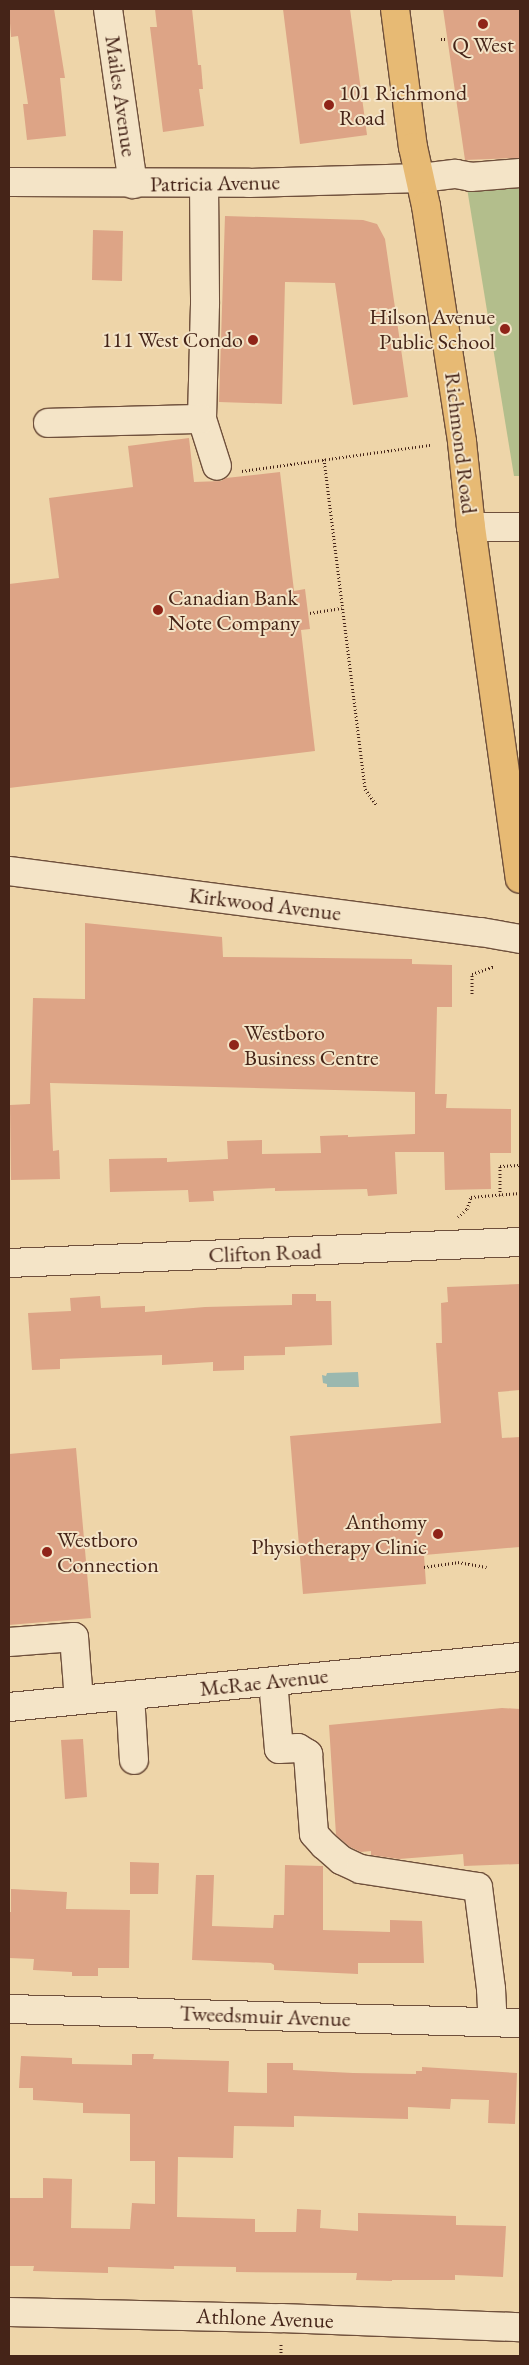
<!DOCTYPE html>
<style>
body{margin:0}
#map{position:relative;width:529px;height:2365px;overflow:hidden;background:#eed5a9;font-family:"EB Garamond",serif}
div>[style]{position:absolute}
.green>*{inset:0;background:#b3be8c}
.water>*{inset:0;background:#9bb8af}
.building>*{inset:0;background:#dda486}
.path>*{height:3px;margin-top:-1.5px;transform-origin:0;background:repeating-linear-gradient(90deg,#452418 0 1px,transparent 0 3.5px)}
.roads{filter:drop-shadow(1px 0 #6f503c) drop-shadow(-1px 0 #6f503c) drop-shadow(0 1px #6f503c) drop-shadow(0 -1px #6f503c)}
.minor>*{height:28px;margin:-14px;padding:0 14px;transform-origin:14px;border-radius:14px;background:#f4e4c7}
.major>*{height:28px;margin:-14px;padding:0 14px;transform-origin:14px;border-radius:14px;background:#e7ba74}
.dots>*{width:14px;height:14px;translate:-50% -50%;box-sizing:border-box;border:2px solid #f4e4c7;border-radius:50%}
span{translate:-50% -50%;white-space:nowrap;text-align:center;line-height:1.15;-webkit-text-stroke:4px #f4e4c7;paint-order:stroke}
.poi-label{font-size:22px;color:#452418}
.left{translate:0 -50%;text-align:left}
.right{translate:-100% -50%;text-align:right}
.street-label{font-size:22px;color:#452418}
.frame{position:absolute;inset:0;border:10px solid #452418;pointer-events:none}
</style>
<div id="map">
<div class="green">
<i style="clip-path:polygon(520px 181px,520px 476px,514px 476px,466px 182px)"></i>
</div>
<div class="water">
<i style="clip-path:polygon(358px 1372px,359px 1387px,327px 1387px,327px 1384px,323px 1383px,322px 1375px,326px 1376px,327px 1373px)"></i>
</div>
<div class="building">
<i style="clip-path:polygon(9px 9px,54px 9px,65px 78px,60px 78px,66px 136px,27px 140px,23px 104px,28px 104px,18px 36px,11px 37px)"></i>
<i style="clip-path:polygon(155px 9px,192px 9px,198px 65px,201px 65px,203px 89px,199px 89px,204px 126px,163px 132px,150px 27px,157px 27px)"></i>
<i style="clip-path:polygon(283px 9px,350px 9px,367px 135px,300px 144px)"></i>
<i style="clip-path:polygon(443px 9px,520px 9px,520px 158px,465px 160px)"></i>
<i style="clip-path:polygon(225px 216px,363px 220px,377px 224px,385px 239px,408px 397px,353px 405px,335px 283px,285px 282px,282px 404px,219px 402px)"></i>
<i style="clip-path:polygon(93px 230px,123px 231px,122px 281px,92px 280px)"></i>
<i style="clip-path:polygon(189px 438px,194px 482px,221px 481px,226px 478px,280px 472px,294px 591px,305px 589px,310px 629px,301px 630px,315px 751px,9px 788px,9px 584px,59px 578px,49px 498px,133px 487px,128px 446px)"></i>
<i style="clip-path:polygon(85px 923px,222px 937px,223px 957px,412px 959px,412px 964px,452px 965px,452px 1007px,437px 1007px,435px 1094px,447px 1094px,446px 1108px,511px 1109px,511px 1153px,490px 1153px,491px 1189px,445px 1190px,444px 1152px,395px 1152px,397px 1194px,368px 1196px,367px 1189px,275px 1191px,275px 1188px,213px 1191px,214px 1201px,189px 1202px,188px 1190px,110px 1192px,109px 1159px,167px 1158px,167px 1162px,228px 1159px,227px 1141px,262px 1140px,262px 1154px,321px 1153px,320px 1136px,348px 1135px,348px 1137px,415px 1134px,415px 1092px,50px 1083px,53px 1151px,59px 1150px,60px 1179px,11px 1180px,10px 1105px,30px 1104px,33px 998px,85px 999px)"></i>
<i style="clip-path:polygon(520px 1284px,520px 1390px,498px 1392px,502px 1438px,520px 1437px,520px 1547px,424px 1555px,426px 1584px,303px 1594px,290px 1436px,441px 1423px,436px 1343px,442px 1343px,441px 1303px,448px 1302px,447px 1287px)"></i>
<i style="clip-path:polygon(292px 1294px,316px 1294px,316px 1301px,331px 1301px,332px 1345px,285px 1347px,285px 1355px,244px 1356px,244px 1370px,213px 1371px,213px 1362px,162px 1365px,162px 1355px,60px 1359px,60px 1369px,32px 1370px,28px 1313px,71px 1311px,70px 1298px,100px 1296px,101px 1308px,145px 1306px,145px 1312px,205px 1307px,292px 1305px)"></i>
<i style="clip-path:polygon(76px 1448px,91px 1618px,9px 1625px,9px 1454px)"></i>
<i style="clip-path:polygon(502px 1708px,520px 1709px,520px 1864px,464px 1866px,463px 1854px,399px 1859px,371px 1855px,371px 1851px,361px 1852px,350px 1847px,336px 1835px,329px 1725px)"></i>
<i style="clip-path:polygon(83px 1739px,87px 1797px,65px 1799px,61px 1740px)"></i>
<i style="clip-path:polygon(130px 1862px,159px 1863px,158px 1894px,130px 1894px)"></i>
<i style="clip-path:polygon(285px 1865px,323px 1866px,323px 1930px,390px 1932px,390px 1920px,422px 1921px,424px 1963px,358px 1963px,358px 1974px,274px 1970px,274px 1965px,271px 1963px,192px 1960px,196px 1875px,214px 1875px,212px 1926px,273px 1928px,274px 1915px,284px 1915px)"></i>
<i style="clip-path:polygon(11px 1889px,67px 1892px,66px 1909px,130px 1910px,129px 1968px,98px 1968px,98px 1976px,72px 1976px,72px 1972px,33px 1970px,34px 1959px,9px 1958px,9px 1912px,11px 1912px)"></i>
<i style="clip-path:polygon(132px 2054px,154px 2054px,153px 2059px,229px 2061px,228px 2092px,267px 2093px,267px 2063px,293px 2063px,293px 2070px,353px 2073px,416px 2074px,416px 2071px,422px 2071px,422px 2067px,517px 2073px,515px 2124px,488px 2123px,489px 2100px,451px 2099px,450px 2109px,408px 2107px,408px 2119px,294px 2116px,294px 2127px,234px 2126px,233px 2158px,178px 2157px,177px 2217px,255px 2219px,255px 2232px,296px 2232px,297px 2209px,321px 2210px,320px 2228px,358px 2231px,358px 2213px,456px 2216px,456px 2225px,506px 2226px,503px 2277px,455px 2275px,455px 2280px,392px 2280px,392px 2281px,356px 2280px,357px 2273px,236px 2272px,236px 2267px,174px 2266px,174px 2269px,108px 2267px,108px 2273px,33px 2271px,34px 2266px,9px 2266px,9px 2198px,43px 2198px,43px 2178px,72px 2179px,71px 2228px,130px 2229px,132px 2203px,155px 2204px,155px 2161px,130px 2161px,130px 2114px,83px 2113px,83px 2103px,33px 2100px,33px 2088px,19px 2088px,21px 2056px,72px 2058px,72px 2064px,132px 2065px)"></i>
</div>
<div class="path">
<i style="left:441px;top:39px;width:7px"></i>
<i style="left:324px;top:459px;width:333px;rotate:82.9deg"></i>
<i style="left:365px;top:789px;width:19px;rotate:54deg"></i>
<i style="left:242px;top:471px;width:190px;rotate:-7.9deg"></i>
<i style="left:310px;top:613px;width:32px;rotate:-9deg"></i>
<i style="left:472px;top:994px;width:20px;rotate:-90deg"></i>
<i style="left:472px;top:974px;width:24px;rotate:-19deg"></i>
<i style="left:500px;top:1195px;width:29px;rotate:-90deg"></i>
<i style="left:500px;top:1166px;width:20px;rotate:-3deg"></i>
<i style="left:458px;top:1217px;width:12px;rotate:-42deg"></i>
<i style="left:467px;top:1209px;width:13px;rotate:-72deg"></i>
<i style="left:471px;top:1197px;width:49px;rotate:-4.7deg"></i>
<i style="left:424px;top:1567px;width:34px;rotate:-8deg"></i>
<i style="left:458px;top:1562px;width:29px;rotate:10deg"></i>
<i style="left:281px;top:2356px;width:12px;rotate:-90deg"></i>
</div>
<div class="roads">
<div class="minor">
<i style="left:108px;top:9px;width:177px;rotate:81.9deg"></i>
<i style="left:9px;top:182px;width:240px;rotate:0.2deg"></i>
<i style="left:249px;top:183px;width:172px;rotate:-1.7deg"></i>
<i style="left:421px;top:178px;width:35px;rotate:-7deg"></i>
<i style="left:456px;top:174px;width:15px;rotate:11deg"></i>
<i style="left:471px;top:177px;width:49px;rotate:-4.7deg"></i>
<i style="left:204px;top:183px;width:121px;rotate:89.5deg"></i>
<i style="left:205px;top:304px;width:115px;rotate:91.5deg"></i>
<i style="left:202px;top:419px;width:49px;rotate:72.3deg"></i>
<i style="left:48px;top:423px;width:154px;rotate:-1.5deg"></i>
<i style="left:471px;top:527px;width:49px"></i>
<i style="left:9px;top:871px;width:476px;rotate:7.4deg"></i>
<i style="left:481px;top:932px;width:40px;rotate:10deg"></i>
<i style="left:9px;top:1263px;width:511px;rotate:-2.35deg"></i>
<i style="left:9px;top:1642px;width:65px;rotate:-4.4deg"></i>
<i style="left:74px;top:1637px;width:63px;rotate:85.5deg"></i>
<i style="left:273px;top:1681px;width:68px;rotate:85deg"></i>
<i style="left:279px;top:1749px;width:19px;rotate:-3deg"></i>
<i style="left:298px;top:1748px;width:12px;rotate:31deg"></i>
<i style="left:308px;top:1754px;width:80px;rotate:85.7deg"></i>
<i style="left:314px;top:1834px;width:15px;rotate:48deg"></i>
<i style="left:324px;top:1845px;width:23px;rotate:41deg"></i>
<i style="left:341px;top:1860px;width:21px;rotate:25deg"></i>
<i style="left:360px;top:1869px;width:119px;rotate:8.7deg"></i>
<i style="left:478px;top:1887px;width:103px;rotate:82.7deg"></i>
<i style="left:491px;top:1989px;width:33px;rotate:87deg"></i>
<i style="left:130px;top:1695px;width:65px;rotate:86.5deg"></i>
<i style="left:9px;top:1707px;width:513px;rotate:-5.59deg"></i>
<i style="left:9px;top:2009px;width:511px;rotate:1.57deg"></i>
<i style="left:9px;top:2312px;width:272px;rotate:1.3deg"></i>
<i style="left:281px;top:2318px;width:239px;rotate:2.2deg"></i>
</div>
<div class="major">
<i style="left:395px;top:9px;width:139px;rotate:82.6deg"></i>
<i style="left:413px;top:147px;width:60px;rotate:77.6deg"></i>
<i style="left:426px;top:206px;width:239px;rotate:81.3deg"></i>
<i style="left:462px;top:442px;width:85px;rotate:84deg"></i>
<i style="left:471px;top:527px;width:355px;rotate:82.1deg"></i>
</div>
</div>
<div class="dots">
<i style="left:483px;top:24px;background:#8f2418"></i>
<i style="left:329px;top:105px;background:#8f2418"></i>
<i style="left:505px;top:329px;background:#8f2418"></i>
<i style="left:253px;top:340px;background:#8f2418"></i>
<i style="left:158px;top:610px;background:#8f2418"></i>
<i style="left:234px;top:1045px;background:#8f2418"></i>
<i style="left:438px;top:1534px;background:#8f2418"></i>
<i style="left:47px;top:1552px;background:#8f2418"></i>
</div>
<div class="poi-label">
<span style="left:483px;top:45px">Q West</span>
<span class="left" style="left:339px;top:105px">101 Richmond<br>Road</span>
<span class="right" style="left:495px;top:329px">Hilson Avenue<br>Public School</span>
<span class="right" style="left:243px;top:340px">111 West Condo</span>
<span class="left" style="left:168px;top:610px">Canadian Bank<br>Note Company</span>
<span class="left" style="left:244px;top:1045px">Westboro<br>Business Centre</span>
<span class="right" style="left:427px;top:1534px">Anthomy<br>Physiotherapy Clinic</span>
<span class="left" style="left:57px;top:1552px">Westboro<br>Connection</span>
</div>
<div class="street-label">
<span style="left:121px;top:96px;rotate:82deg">Mailes Avenue</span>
<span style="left:215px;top:183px;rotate:-1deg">Patricia Avenue</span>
<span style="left:461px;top:443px;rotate:83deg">Richmond Road</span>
<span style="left:265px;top:904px;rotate:7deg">Kirkwood Avenue</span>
<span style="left:265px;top:1253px;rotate:-2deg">Clifton Road</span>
<span style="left:264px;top:1682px;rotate:-6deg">McRae Avenue</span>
<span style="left:265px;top:2016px;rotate:2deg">Tweedsmuir Avenue</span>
<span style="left:265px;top:2318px;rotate:2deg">Athlone Avenue</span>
</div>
<div class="frame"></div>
</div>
